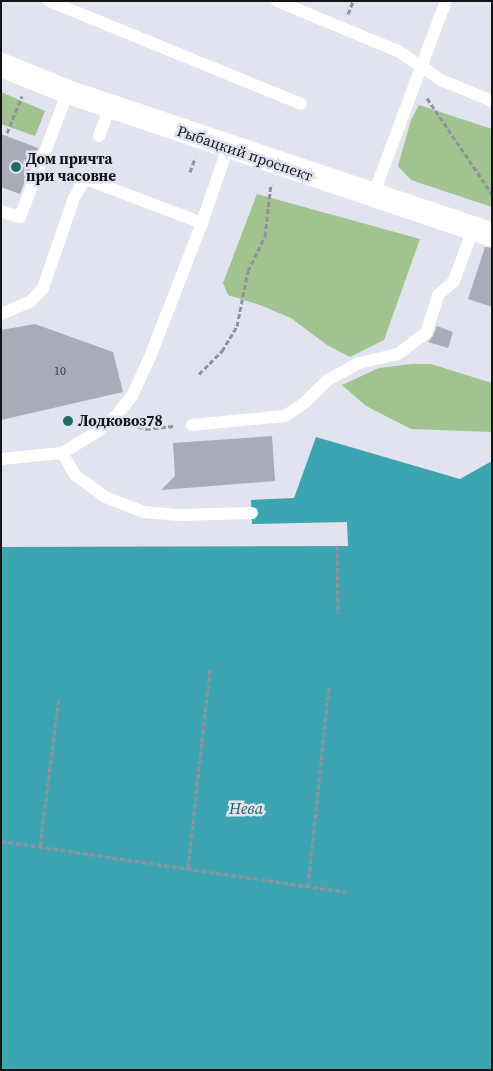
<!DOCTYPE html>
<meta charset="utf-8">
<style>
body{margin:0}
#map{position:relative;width:493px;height:1071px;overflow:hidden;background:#e1e3ef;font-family:"Source Serif 4",serif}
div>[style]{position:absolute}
.green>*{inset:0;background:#a0c390}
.water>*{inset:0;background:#3da5b2}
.building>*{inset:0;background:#a9abb7}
.path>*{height:3px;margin-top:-1.5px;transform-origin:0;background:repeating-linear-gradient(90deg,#91929b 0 5px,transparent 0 7.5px)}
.service>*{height:12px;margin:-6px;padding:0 6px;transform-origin:6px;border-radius:6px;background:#fff}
.minor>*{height:24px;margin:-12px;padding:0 12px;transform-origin:12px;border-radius:12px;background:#fff}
.dots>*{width:14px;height:14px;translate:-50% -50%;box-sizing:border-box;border:2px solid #e1e3ef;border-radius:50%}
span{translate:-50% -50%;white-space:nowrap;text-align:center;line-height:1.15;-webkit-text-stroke:5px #e1e3ef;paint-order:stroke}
.number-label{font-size:12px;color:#383a40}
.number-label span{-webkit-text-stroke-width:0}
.street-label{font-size:15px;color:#131418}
.poi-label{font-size:15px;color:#131418;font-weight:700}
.left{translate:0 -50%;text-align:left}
.water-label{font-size:16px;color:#296168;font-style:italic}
.frame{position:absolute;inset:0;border:2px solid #131418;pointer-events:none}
</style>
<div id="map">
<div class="green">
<i style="clip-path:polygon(1px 92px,45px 111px,35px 136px,1px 124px)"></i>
<i style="clip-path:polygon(419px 105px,492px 129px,492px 207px,411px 180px,398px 166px,411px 120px)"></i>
<i style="clip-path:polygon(257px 194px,420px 239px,384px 340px,350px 357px,327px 345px,291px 318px,260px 305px,228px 295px,223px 283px)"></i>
<i style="clip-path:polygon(412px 364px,431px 364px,492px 383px,492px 432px,411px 429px,366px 406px,342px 385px,379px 368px)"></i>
</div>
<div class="water">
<i style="clip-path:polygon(316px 437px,460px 479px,492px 461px,492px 1070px,1px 1070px,1px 547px,348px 546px,347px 522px,252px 524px,251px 500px,294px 498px)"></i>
</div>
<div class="building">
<i style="clip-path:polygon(1px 134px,38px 148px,20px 194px,1px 187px)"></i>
<i style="clip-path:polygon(485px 247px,492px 248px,492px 307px,468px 299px)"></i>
<i style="clip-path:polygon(35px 324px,113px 352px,123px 392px,1px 420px,1px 330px)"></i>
<i style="clip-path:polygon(437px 326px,453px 332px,448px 348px,428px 342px,433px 336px)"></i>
<i style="clip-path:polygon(272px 436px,275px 481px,161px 490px,175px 476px,173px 443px)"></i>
</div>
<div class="path">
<i style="left:348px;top:14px;width:14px;rotate:-69deg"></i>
<i style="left:427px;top:98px;width:116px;rotate:55.9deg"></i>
<i style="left:7px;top:133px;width:40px;rotate:-68deg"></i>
<i style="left:190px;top:172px;width:15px;rotate:-70deg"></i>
<i style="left:199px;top:374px;width:33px;rotate:-45deg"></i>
<i style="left:222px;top:351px;width:29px;rotate:-59deg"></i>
<i style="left:237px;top:326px;width:56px;rotate:-78.7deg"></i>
<i style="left:248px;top:271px;width:39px;rotate:-64deg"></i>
<i style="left:265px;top:236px;width:53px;rotate:-83.5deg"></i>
<i style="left:131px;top:424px;width:16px;rotate:18deg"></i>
<i style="left:146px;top:429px;width:30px;rotate:-6deg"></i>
<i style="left:337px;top:545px;width:69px;rotate:89.2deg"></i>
<i style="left:1px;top:841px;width:349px;rotate:8.4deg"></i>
<i style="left:40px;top:846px;width:149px;rotate:-82.7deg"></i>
<i style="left:188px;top:868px;width:200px;rotate:-83.7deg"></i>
<i style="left:308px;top:886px;width:202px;rotate:-84deg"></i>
</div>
<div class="service">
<i style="left:49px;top:1px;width:272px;rotate:22.2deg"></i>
<i style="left:277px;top:1px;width:131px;rotate:22.5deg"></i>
<i style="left:398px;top:51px;width:52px;rotate:34deg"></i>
<i style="left:441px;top:80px;width:55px;rotate:22.4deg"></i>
<i style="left:99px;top:136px;width:31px;rotate:-69deg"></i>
<i style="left:373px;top:196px;width:208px;rotate:-69.5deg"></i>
<i style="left:1px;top:211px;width:20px;rotate:18deg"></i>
<i style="left:20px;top:217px;width:134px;rotate:-69deg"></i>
<i style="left:1px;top:314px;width:33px;rotate:-23deg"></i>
<i style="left:31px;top:301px;width:18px;rotate:-47deg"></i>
<i style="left:43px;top:288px;width:95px;rotate:-71deg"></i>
<i style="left:74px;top:198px;width:20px;rotate:-60deg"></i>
<i style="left:84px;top:181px;width:7px"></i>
<i style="left:91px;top:181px;width:119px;rotate:20.7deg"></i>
<i style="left:192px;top:425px;width:93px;rotate:-5.5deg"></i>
<i style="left:285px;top:416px;width:23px;rotate:-34deg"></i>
<i style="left:304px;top:403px;width:33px;rotate:-44deg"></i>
<i style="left:328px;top:380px;width:35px;rotate:-29deg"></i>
<i style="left:359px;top:363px;width:40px;rotate:-13deg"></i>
<i style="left:398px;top:354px;width:35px;rotate:-37deg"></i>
<i style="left:426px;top:333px;width:40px;rotate:-72deg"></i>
<i style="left:438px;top:295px;width:21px;rotate:-41deg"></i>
<i style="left:454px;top:281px;width:55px;rotate:-69.9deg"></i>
<i style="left:62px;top:453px;width:26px;rotate:59deg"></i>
<i style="left:75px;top:475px;width:37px;rotate:36deg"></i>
<i style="left:105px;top:497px;width:42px;rotate:21deg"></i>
<i style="left:144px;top:512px;width:35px;rotate:5deg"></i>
<i style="left:179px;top:515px;width:73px;rotate:-1.6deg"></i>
<i style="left:1px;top:459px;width:61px;rotate:-5.6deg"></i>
<i style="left:62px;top:453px;width:37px;rotate:-31deg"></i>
<i style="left:94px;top:434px;width:27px;rotate:-39deg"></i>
<i style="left:115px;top:417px;width:27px;rotate:-51deg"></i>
<i style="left:132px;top:396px;width:43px;rotate:-65.2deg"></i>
<i style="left:150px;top:357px;width:144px;rotate:-68.8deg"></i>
<i style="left:202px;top:223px;width:80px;rotate:-71.1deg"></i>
</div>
<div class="minor">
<i style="left:1px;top:65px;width:72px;rotate:21.9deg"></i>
<i style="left:68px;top:92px;width:447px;rotate:18.6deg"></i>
</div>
<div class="dots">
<i style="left:16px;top:167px;background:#226c65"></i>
<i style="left:68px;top:421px;background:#226c65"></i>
</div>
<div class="number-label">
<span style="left:60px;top:372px">10</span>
</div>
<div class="street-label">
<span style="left:245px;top:153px;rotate:19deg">Рыбацкий проспект</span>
</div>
<div class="poi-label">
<span class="left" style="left:26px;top:167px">Дом причта<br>при часовне</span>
<span class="left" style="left:78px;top:421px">Лодковоз78</span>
</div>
<div class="water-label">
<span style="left:246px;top:808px">Нева</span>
</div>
<div class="frame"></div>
</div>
